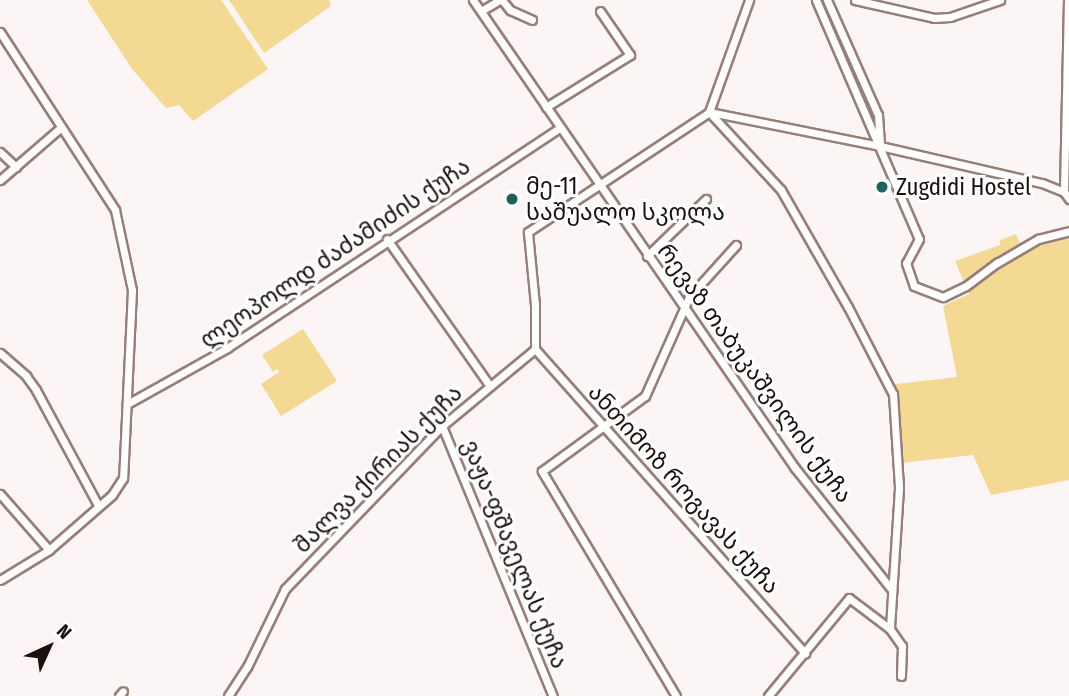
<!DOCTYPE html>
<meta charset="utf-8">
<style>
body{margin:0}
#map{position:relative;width:1069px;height:696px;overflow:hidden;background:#fbf6f5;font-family:"Fira Sans Condensed","Noto Sans Georgian",sans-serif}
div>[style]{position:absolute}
.green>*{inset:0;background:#f4d993}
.roads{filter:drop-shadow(2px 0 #967f7b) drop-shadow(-2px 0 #967f7b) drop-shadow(0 2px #967f7b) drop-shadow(0 -2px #967f7b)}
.minor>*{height:7px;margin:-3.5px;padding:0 3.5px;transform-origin:3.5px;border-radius:3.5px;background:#fff}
.dots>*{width:19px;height:19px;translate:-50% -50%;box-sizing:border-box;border:4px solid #fff;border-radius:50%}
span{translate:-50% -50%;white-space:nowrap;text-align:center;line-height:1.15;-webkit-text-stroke:6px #fff;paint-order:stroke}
.poi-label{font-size:23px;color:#19100f}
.left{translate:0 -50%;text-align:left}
.street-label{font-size:23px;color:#19100f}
.north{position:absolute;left:14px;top:612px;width:70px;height:70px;-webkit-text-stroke:5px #fff;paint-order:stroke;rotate:45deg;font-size:19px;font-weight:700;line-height:28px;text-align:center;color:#19100f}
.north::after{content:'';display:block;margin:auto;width:24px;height:32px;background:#19100f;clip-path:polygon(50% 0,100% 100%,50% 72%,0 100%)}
</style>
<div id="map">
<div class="green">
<i style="clip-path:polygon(87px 0,221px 0,268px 69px,193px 121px,179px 105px,166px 108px,132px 69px)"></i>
<i style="clip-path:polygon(229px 0,329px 0,331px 6px,264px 53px)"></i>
<i style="clip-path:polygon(1016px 234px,1023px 250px,1058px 236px,1069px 235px,1069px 480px,991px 495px,973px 455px,901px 463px,887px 385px,957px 377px,943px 306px,969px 294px,955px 261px,1000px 245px,1000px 240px)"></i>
<i style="clip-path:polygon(303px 329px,337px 381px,281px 416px,261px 384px,279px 372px,277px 369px,273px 372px,262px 355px)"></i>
</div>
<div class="roads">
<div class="minor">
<i style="left:473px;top:0;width:568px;rotate:55.47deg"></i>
<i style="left:795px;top:468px;width:156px;rotate:51.5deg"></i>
<i style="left:502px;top:0;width:13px;rotate:51deg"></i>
<i style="left:510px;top:10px;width:24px;rotate:24deg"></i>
<i style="left:816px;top:0;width:260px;rotate:66.7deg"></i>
<i style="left:919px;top:239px;width:27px;rotate:118deg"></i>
<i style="left:906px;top:263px;width:24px;rotate:71deg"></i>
<i style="left:914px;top:286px;width:31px;rotate:21deg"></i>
<i style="left:943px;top:297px;width:25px;rotate:-26deg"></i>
<i style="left:966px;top:286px;width:39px;rotate:-37deg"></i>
<i style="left:997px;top:263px;width:48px;rotate:-30.3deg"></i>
<i style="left:1038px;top:239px;width:32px;rotate:-14deg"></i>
<i style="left:827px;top:0;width:126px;rotate:66.1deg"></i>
<i style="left:878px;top:115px;width:27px;rotate:86deg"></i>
<i style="left:855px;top:0;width:81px;rotate:12.8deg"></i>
<i style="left:934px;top:18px;width:16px;rotate:-4deg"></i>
<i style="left:950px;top:17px;width:53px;rotate:-18.8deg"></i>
<i style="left:1068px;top:0;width:192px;rotate:91.2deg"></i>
<i style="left:1064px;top:192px;width:9px;rotate:54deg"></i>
<i style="left:481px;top:11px;width:21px;rotate:-31deg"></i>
<i style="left:0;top:32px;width:212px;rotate:57.1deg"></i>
<i style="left:115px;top:210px;width:82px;rotate:78deg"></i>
<i style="left:132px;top:290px;width:188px;rotate:92.7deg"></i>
<i style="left:123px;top:478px;width:20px;rotate:123deg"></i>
<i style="left:112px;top:495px;width:84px;rotate:138.9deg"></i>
<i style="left:49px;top:550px;width:57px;rotate:148.5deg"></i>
<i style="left:546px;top:107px;width:99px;rotate:-31.8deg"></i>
<i style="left:630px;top:55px;width:53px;rotate:-124.3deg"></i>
<i style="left:709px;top:112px;width:106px;rotate:47.3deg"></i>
<i style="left:781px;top:190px;width:135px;rotate:60.2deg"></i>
<i style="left:848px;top:307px;width:98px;rotate:62.7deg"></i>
<i style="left:893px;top:394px;width:94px;rotate:86.3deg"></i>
<i style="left:899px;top:488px;width:141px;rotate:93.7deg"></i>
<i style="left:710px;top:112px;width:173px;rotate:11.3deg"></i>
<i style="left:880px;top:146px;width:166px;rotate:12.9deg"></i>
<i style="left:1042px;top:183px;width:24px;rotate:22deg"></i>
<i style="left:0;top:152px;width:22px;rotate:43deg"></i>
<i style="left:0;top:180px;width:79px;rotate:-40.9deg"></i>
<i style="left:387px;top:239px;width:179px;rotate:55deg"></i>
<i style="left:647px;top:256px;width:82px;rotate:-44deg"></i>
<i style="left:535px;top:349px;width:407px;rotate:48.4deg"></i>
<i style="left:0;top:353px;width:35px;rotate:41deg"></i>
<i style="left:26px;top:376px;width:17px;rotate:54deg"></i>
<i style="left:36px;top:390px;width:131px;rotate:61.7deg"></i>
<i style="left:127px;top:404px;width:115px;rotate:-29.2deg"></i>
<i style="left:227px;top:348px;width:399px;rotate:-33.5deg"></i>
<i style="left:442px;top:426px;width:292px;rotate:67.7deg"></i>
<i style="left:0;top:494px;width:74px;rotate:48.8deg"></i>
<i style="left:119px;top:696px;width:6px;rotate:-51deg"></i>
<i style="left:228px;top:696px;width:35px;rotate:-57deg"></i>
<i style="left:247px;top:667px;width:87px;rotate:-64deg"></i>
<i style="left:285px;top:589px;width:226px;rotate:-46.1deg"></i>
<i style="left:442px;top:426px;width:121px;rotate:-39.6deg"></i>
<i style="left:535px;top:349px;width:44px;rotate:-90deg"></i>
<i style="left:535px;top:305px;width:73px;rotate:-95.5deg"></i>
<i style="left:528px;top:232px;width:217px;rotate:-33.5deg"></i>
<i style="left:709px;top:112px;width:119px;rotate:-70.3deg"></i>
<i style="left:676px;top:696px;width:262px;rotate:-120.8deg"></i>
<i style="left:542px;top:471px;width:127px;rotate:-36.1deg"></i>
<i style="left:645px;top:396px;width:108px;rotate:-66deg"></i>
<i style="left:689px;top:297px;width:70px;rotate:-47.9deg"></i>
<i style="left:768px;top:696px;width:127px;rotate:-50.4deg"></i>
<i style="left:849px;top:598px;width:51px;rotate:37.1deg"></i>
<i style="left:890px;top:629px;width:21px;rotate:55deg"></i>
<i style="left:902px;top:646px;width:30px;rotate:92deg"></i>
</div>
</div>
<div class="dots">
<i style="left:882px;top:187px;background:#1b6459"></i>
<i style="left:512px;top:199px;background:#1b6459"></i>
</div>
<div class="poi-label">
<span class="left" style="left:526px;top:199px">მე-11<br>საშუალო სკოლა</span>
<span class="left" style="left:896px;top:187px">Zugdidi Hostel</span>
</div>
<div class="street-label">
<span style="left:335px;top:253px;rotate:-34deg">ლეოპოლდ ძაძამიძის ქუჩა</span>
<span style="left:755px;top:373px;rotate:54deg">რევაზ თაბუკაშვილის ქუჩა</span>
<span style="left:378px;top:469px;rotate:-45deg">შალვა ქირიას ქუჩა</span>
<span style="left:684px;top:489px;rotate:48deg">ანთიმოზ როგავას ქუჩა</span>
<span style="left:515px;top:554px;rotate:68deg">ვაჟა-ფშაველას ქუჩა</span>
</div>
<div class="north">N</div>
</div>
